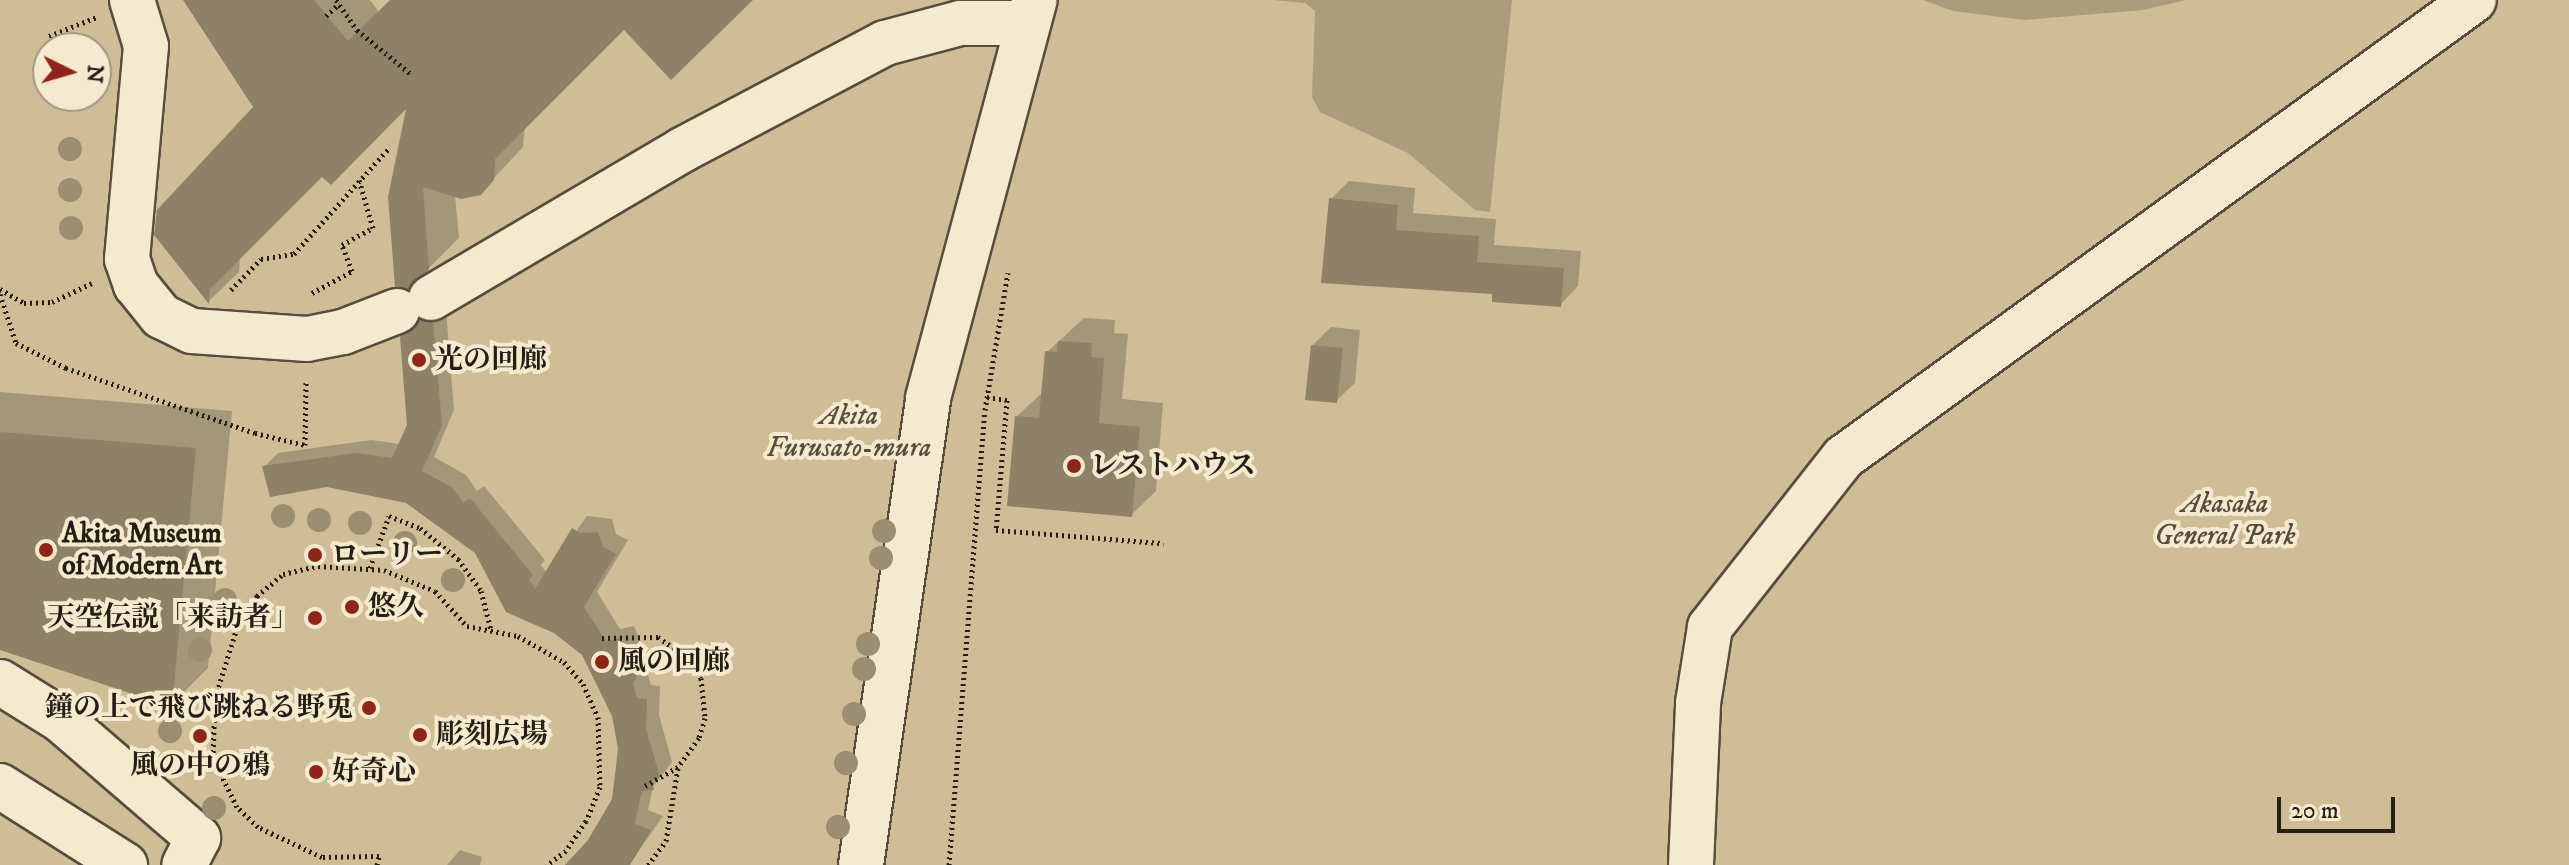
<!DOCTYPE html>
<meta charset="utf-8">
<style>
body{margin:0}
#map{position:relative;width:2569px;height:865px;overflow:hidden;background:#f0deb2;font-family:"IM FELL DW Pica","Noto Serif JP",serif}
div>[style]{position:absolute}
.green>*{inset:0;background:#cebd97}
.water>*{inset:0;background:#ab9c7c}
.shadow>*{inset:0;background:#0003}
.building>*{inset:0;background:#8f8166}
.path>*{height:5px;margin-top:-2.5px;transform-origin:0;background:repeating-linear-gradient(90deg,#261d14 0 2px,transparent 0 6px)}
.roads{filter:drop-shadow(2px 0 #584d3c) drop-shadow(-2px 0 #584d3c) drop-shadow(0 2px #584d3c) drop-shadow(0 -2px #584d3c)}
.minor>*{height:44px;margin:-22px;padding:0 22px;transform-origin:22px;border-radius:22px;background:#f5eacd}
.trees>*{width:24px;height:24px;margin:-12px;border-radius:50%;background:#9c8e71}
.dots>*{width:22px;height:22px;translate:-50% -50%;box-sizing:border-box;border:4px solid #f5eacd;border-radius:50%}
span{translate:-50% -50%;white-space:nowrap;text-align:center;line-height:1.15;-webkit-text-stroke:8px #f5eacd;paint-order:stroke}
.poi-label{font-size:28px;color:#261d14;font-weight:700}
.left{translate:0 -50%;text-align:left}
.right{translate:-100% -50%;text-align:right}
.park-label{font-size:28px;color:#584d3b;font-style:italic}
.north{position:absolute;left:32px;top:32px;width:80px;height:80px;box-sizing:border-box;background:#f5eacd;border:2px solid #a29883;border-radius:50%;rotate:95deg;font-size:22px;font-weight:700;line-height:32px;text-align:center;color:#261d14}
.north::after{content:'';display:block;margin:auto;width:28px;height:36px;background:#8f2418;clip-path:polygon(50% 0,100% 100%,50% 72%,0 100%)}
.scale{position:absolute;left:2277px;top:797px;width:118px;height:36px;box-sizing:border-box;border:4px solid #261d14;border-top:0;padding-left:10px;font-size:24px;line-height:28px;white-space:nowrap;color:#261d14;-webkit-text-stroke:6px #f5eacd;paint-order:stroke}
</style>
<div id="map">
<div class="green">
<i style="clip-path:polygon(evenodd,0 0,2569px 0,2569px 865px,0 865px,0 0,48px 48px,96px 48px,96px 96px,48px 96px,48px 48px)"></i>
</div>
<div class="water">
<i style="clip-path:polygon(1273px 0,1512px 0,1490px 212px,1475px 210px,1408px 153px,1320px 112px,1312px 97px,1315px 11px,1305px 3px)"></i>
<i style="clip-path:polygon(1923px 0,2186px 0,2143px 10px,2024px 20px,1953px 11px)"></i>
</div>
<div class="shadow">
<i style="clip-path:polygon(186px 0,370px 0,379px 12px,392px 0,750px 0,624px 27px,525px 126px,523px 147px,480px 193px,455px 195px,459px 238px,428px 269px,409px 104px,322px 174px,240px 257px,239px 272px,209px 301px,156px 235px,256px 107px)"></i>
<i style="clip-path:polygon(1349px 181px,1415px 188px,1413px 213px,1496px 219px,1494px 245px,1581px 251px,1578px 286px,1560px 305px,1494px 292px,1331px 199px)"></i>
<i style="clip-path:polygon(435px 308px,446px 310px,454px 410px,434px 457px,466px 475px,477px 491px,484px 486px,545px 560px,541px 565px,547px 573px,587px 516px,612px 519px,616px 534px,628px 540px,597px 592px,620px 629px,634px 626px,650px 663px,646px 668px,651px 685px,660px 686px,659px 715px,672px 762px,653px 787px,648px 810px,663px 816px,629px 865px,565px 865px,589px 841px,614px 799px,620px 749px,614px 715px,584px 654px,476px 552px,406px 501px,264px 467px,278px 453px,371px 440px,400px 444px,409px 425px,402px 338px)"></i>
<i style="clip-path:polygon(1084px 318px,1115px 320px,1114px 333px,1128px 334px,1122px 399px,1163px 403px,1156px 491px,1131px 515px,1017px 416px,1043px 392px,1047px 352px)"></i>
<i style="clip-path:polygon(1331px 327px,1360px 330px,1355px 383px,1336px 401px,1312px 346px)"></i>
<i style="clip-path:polygon(0 392px,232px 411px,208px 668px,171px 705px,0 648px)"></i>
<i style="clip-path:polygon(460px 850px,482px 857px,480px 865px,447px 865px)"></i>
</div>
<div class="building">
<i style="clip-path:polygon(183px 0,314px 0,348px 41px,390px 0,753px 0,671px 80px,624px 30px,495px 159px,494px 180px,481px 195px,461px 199px,423px 187px,429px 270px,408px 289px,395px 287px,388px 197px,406px 109px,331px 185px,322px 177px,210px 289px,209px 304px,154px 235px,157px 210px,253px 107px)"></i>
<i style="clip-path:polygon(1329px 198px,1398px 205px,1396px 230px,1479px 236px,1477px 262px,1564px 268px,1561px 307px,1492px 302px,1492px 294px,1321px 283px)"></i>
<i style="clip-path:polygon(420px 320px,433px 322px,442px 425px,422px 471px,453px 488px,463px 503px,470px 498px,533px 575px,529px 580px,535px 589px,572px 528px,580px 533px,598px 532px,603px 547px,616px 554px,584px 607px,606px 641px,620px 638px,637px 678px,633px 683px,637px 698px,647px 699px,646px 729px,660px 777px,652px 780px,654px 790px,643px 791px,640px 799px,635px 824px,651px 830px,630px 865px,565px 865px,588px 840px,612px 799px,618px 749px,612px 716px,582px 655px,554px 633px,506px 612px,475px 553px,406px 503px,327px 487px,270px 497px,262px 466px,356px 453px,392px 458px,407px 425px,400px 337px)"></i>
<i style="clip-path:polygon(1058px 341px,1092px 343px,1091px 357px,1104px 358px,1099px 423px,1140px 427px,1132px 517px,1007px 506px,1015px 416px,1039px 418px,1045px 351px,1057px 352px)"></i>
<i style="clip-path:polygon(1311px 345px,1343px 348px,1337px 403px,1305px 400px)"></i>
<i style="clip-path:polygon(0 432px,196px 448px,172px 707px,0 650px)"></i>
</div>
<div class="path">
<i style="left:336px;top:0;width:37px;rotate:55deg"></i>
<i style="left:357px;top:30px;width:70px;rotate:39.2deg"></i>
<i style="left:326px;top:16px;width:18px;rotate:-43deg"></i>
<i style="left:49px;top:36px;width:52px;rotate:-21.6deg"></i>
<i style="left:0;top:289px;width:28px;rotate:30deg"></i>
<i style="left:24px;top:303px;width:28px;rotate:-2deg"></i>
<i style="left:52px;top:302px;width:44px;rotate:-25.4deg"></i>
<i style="left:231px;top:290px;width:43px;rotate:-45.9deg"></i>
<i style="left:261px;top:259px;width:33px;rotate:-9deg"></i>
<i style="left:294px;top:254px;width:142px;rotate:-48.1deg"></i>
<i style="left:312px;top:293px;width:46px;rotate:-28.8deg"></i>
<i style="left:352px;top:271px;width:28px;rotate:-111deg"></i>
<i style="left:342px;top:245px;width:35px;rotate:-29deg"></i>
<i style="left:373px;top:228px;width:50px;rotate:-106.3deg"></i>
<i style="left:0;top:294px;width:52px;rotate:71.9deg"></i>
<i style="left:16px;top:343px;width:56px;rotate:26.6deg"></i>
<i style="left:66px;top:368px;width:200px;rotate:19deg"></i>
<i style="left:255px;top:433px;width:51px;rotate:13.5deg"></i>
<i style="left:305px;top:445px;width:64px;rotate:-89.1deg"></i>
<i style="left:987px;top:397px;width:20px;rotate:9deg"></i>
<i style="left:1007px;top:400px;width:130px;rotate:94.8deg"></i>
<i style="left:996px;top:530px;width:168px;rotate:4.5deg"></i>
<i style="left:370px;top:568px;width:55px;rotate:-69.9deg"></i>
<i style="left:389px;top:516px;width:33px;rotate:21deg"></i>
<i style="left:420px;top:528px;width:49px;rotate:39.2deg"></i>
<i style="left:458px;top:559px;width:39px;rotate:54deg"></i>
<i style="left:481px;top:591px;width:40px;rotate:75.6deg"></i>
<i style="left:602px;top:638px;width:56px;rotate:-1deg"></i>
<i style="left:658px;top:637px;width:42px;rotate:35.2deg"></i>
<i style="left:692px;top:661px;width:19px;rotate:62deg"></i>
<i style="left:701px;top:678px;width:40px;rotate:84.3deg"></i>
<i style="left:705px;top:718px;width:21px;rotate:107deg"></i>
<i style="left:699px;top:738px;width:36px;rotate:126deg"></i>
<i style="left:678px;top:767px;width:40px;rotate:150.3deg"></i>
<i style="left:377px;top:865px;width:9px;rotate:-77deg"></i>
<i style="left:379px;top:856px;width:57px;rotate:179deg"></i>
<i style="left:322px;top:857px;width:71px;rotate:-154.9deg"></i>
<i style="left:258px;top:827px;width:29px;rotate:-136deg"></i>
<i style="left:237px;top:807px;width:55px;rotate:-116.1deg"></i>
<i style="left:213px;top:758px;width:60px;rotate:-88.1deg"></i>
<i style="left:215px;top:698px;width:73px;rotate:-72.6deg"></i>
<i style="left:237px;top:628px;width:38px;rotate:-58deg"></i>
<i style="left:257px;top:596px;width:34px;rotate:-40deg"></i>
<i style="left:283px;top:574px;width:36px;rotate:-13deg"></i>
<i style="left:318px;top:566px;width:66px;rotate:3.5deg"></i>
<i style="left:384px;top:570px;width:55px;rotate:22.4deg"></i>
<i style="left:435px;top:591px;width:47px;rotate:47.6deg"></i>
<i style="left:467px;top:626px;width:52px;rotate:11.1deg"></i>
<i style="left:518px;top:636px;width:53px;rotate:29.5deg"></i>
<i style="left:564px;top:662px;width:29px;rotate:49deg"></i>
<i style="left:583px;top:684px;width:36px;rotate:66deg"></i>
<i style="left:598px;top:717px;width:70px;rotate:88.4deg"></i>
<i style="left:600px;top:787px;width:37px;rotate:112deg"></i>
<i style="left:586px;top:821px;width:36px;rotate:124deg"></i>
<i style="left:566px;top:851px;width:24px;rotate:144deg"></i>
<i style="left:648px;top:865px;width:30px;rotate:-53deg"></i>
<i style="left:666px;top:841px;width:74px;rotate:-80.7deg"></i>
<i style="left:949px;top:865px;width:456px;rotate:-85.5deg"></i>
<i style="left:985px;top:410px;width:139px;rotate:-80.5deg"></i>
</div>
<div class="roads">
<div class="minor">
<i style="left:132px;top:0;width:48px;rotate:73.1deg"></i>
<i style="left:146px;top:46px;width:214px;rotate:95.1deg"></i>
<i style="left:127px;top:259px;width:28px;rotate:71deg"></i>
<i style="left:136px;top:285px;width:40px;rotate:51deg"></i>
<i style="left:161px;top:316px;width:34px;rotate:26deg"></i>
<i style="left:192px;top:331px;width:115px;rotate:4deg"></i>
<i style="left:307px;top:339px;width:37px;rotate:-11deg"></i>
<i style="left:343px;top:332px;width:58px;rotate:-21.3deg"></i>
<i style="left:431px;top:298px;width:291px;rotate:-30.5deg"></i>
<i style="left:682px;top:150px;width:229px;rotate:-27.8deg"></i>
<i style="left:885px;top:43px;width:78px;rotate:-14.9deg"></i>
<i style="left:960px;top:23px;width:68px"></i>
<i style="left:0;top:682px;width:72px;rotate:31.9deg"></i>
<i style="left:61px;top:720px;width:181px;rotate:40.7deg"></i>
<i style="left:198px;top:838px;width:30px;rotate:117deg"></i>
<i style="left:0;top:786px;width:148px;rotate:32.3deg"></i>
<i style="left:861px;top:865px;width:472px;rotate:-81.8deg"></i>
<i style="left:928px;top:398px;width:412px;rotate:-75deg"></i>
<i style="left:1691px;top:865px;width:162px;rotate:-87.5deg"></i>
<i style="left:1698px;top:703px;width:77px;rotate:-81deg"></i>
<i style="left:1710px;top:627px;width:216px;rotate:-51.8deg"></i>
<i style="left:1844px;top:457px;width:778px;rotate:-35.96deg"></i>
</div>
</div>
<div class="trees">
<i style="left:70px;top:149px"></i>
<i style="left:70px;top:190px"></i>
<i style="left:71px;top:228px"></i>
<i style="left:283px;top:516px"></i>
<i style="left:319px;top:520px"></i>
<i style="left:360px;top:523px"></i>
<i style="left:884px;top:531px"></i>
<i style="left:405px;top:543px"></i>
<i style="left:881px;top:558px"></i>
<i style="left:453px;top:580px"></i>
<i style="left:225px;top:600px"></i>
<i style="left:868px;top:644px"></i>
<i style="left:200px;top:650px"></i>
<i style="left:864px;top:669px"></i>
<i style="left:854px;top:714px"></i>
<i style="left:170px;top:731px"></i>
<i style="left:846px;top:763px"></i>
<i style="left:214px;top:808px"></i>
<i style="left:838px;top:827px"></i>
</div>
<div class="dots">
<i style="left:419px;top:360px;background:#8f2418"></i>
<i style="left:1074px;top:466px;background:#8f2418"></i>
<i style="left:46px;top:550px;background:#8f2418"></i>
<i style="left:315px;top:555px;background:#8f2418"></i>
<i style="left:352px;top:607px;background:#8f2418"></i>
<i style="left:315px;top:618px;background:#8f2418"></i>
<i style="left:602px;top:662px;background:#8f2418"></i>
<i style="left:369px;top:708px;background:#8f2418"></i>
<i style="left:420px;top:735px;background:#8f2418"></i>
<i style="left:200px;top:736px;background:#8f2418"></i>
<i style="left:316px;top:772px;background:#8f2418"></i>
</div>
<div class="poi-label">
<span class="left" style="left:435px;top:360px">光の回廊</span>
<span class="left" style="left:1090px;top:466px">レストハウス</span>
<span class="left" style="left:62px;top:550px">Akita Museum<br>of Modern Art</span>
<span class="left" style="left:331px;top:555px">ローリー</span>
<span class="left" style="left:368px;top:607px">悠久</span>
<span class="right" style="left:299px;top:618px">天空伝説「来訪者」</span>
<span class="left" style="left:618px;top:662px">風の回廊</span>
<span class="right" style="left:353px;top:708px">鐘の上で飛び跳ねる野兎</span>
<span class="left" style="left:436px;top:735px">彫刻広場</span>
<span style="left:200px;top:766px">風の中の鴉</span>
<span class="left" style="left:332px;top:772px">好奇心</span>
</div>
<div class="park-label">
<span style="left:849px;top:432px">Akita<br>Furusato-mura</span>
<span style="left:2225px;top:520px">Akasaka<br>General Park</span>
</div>
<div class="north">N</div>
<div class="scale">20 m</div>
</div>
